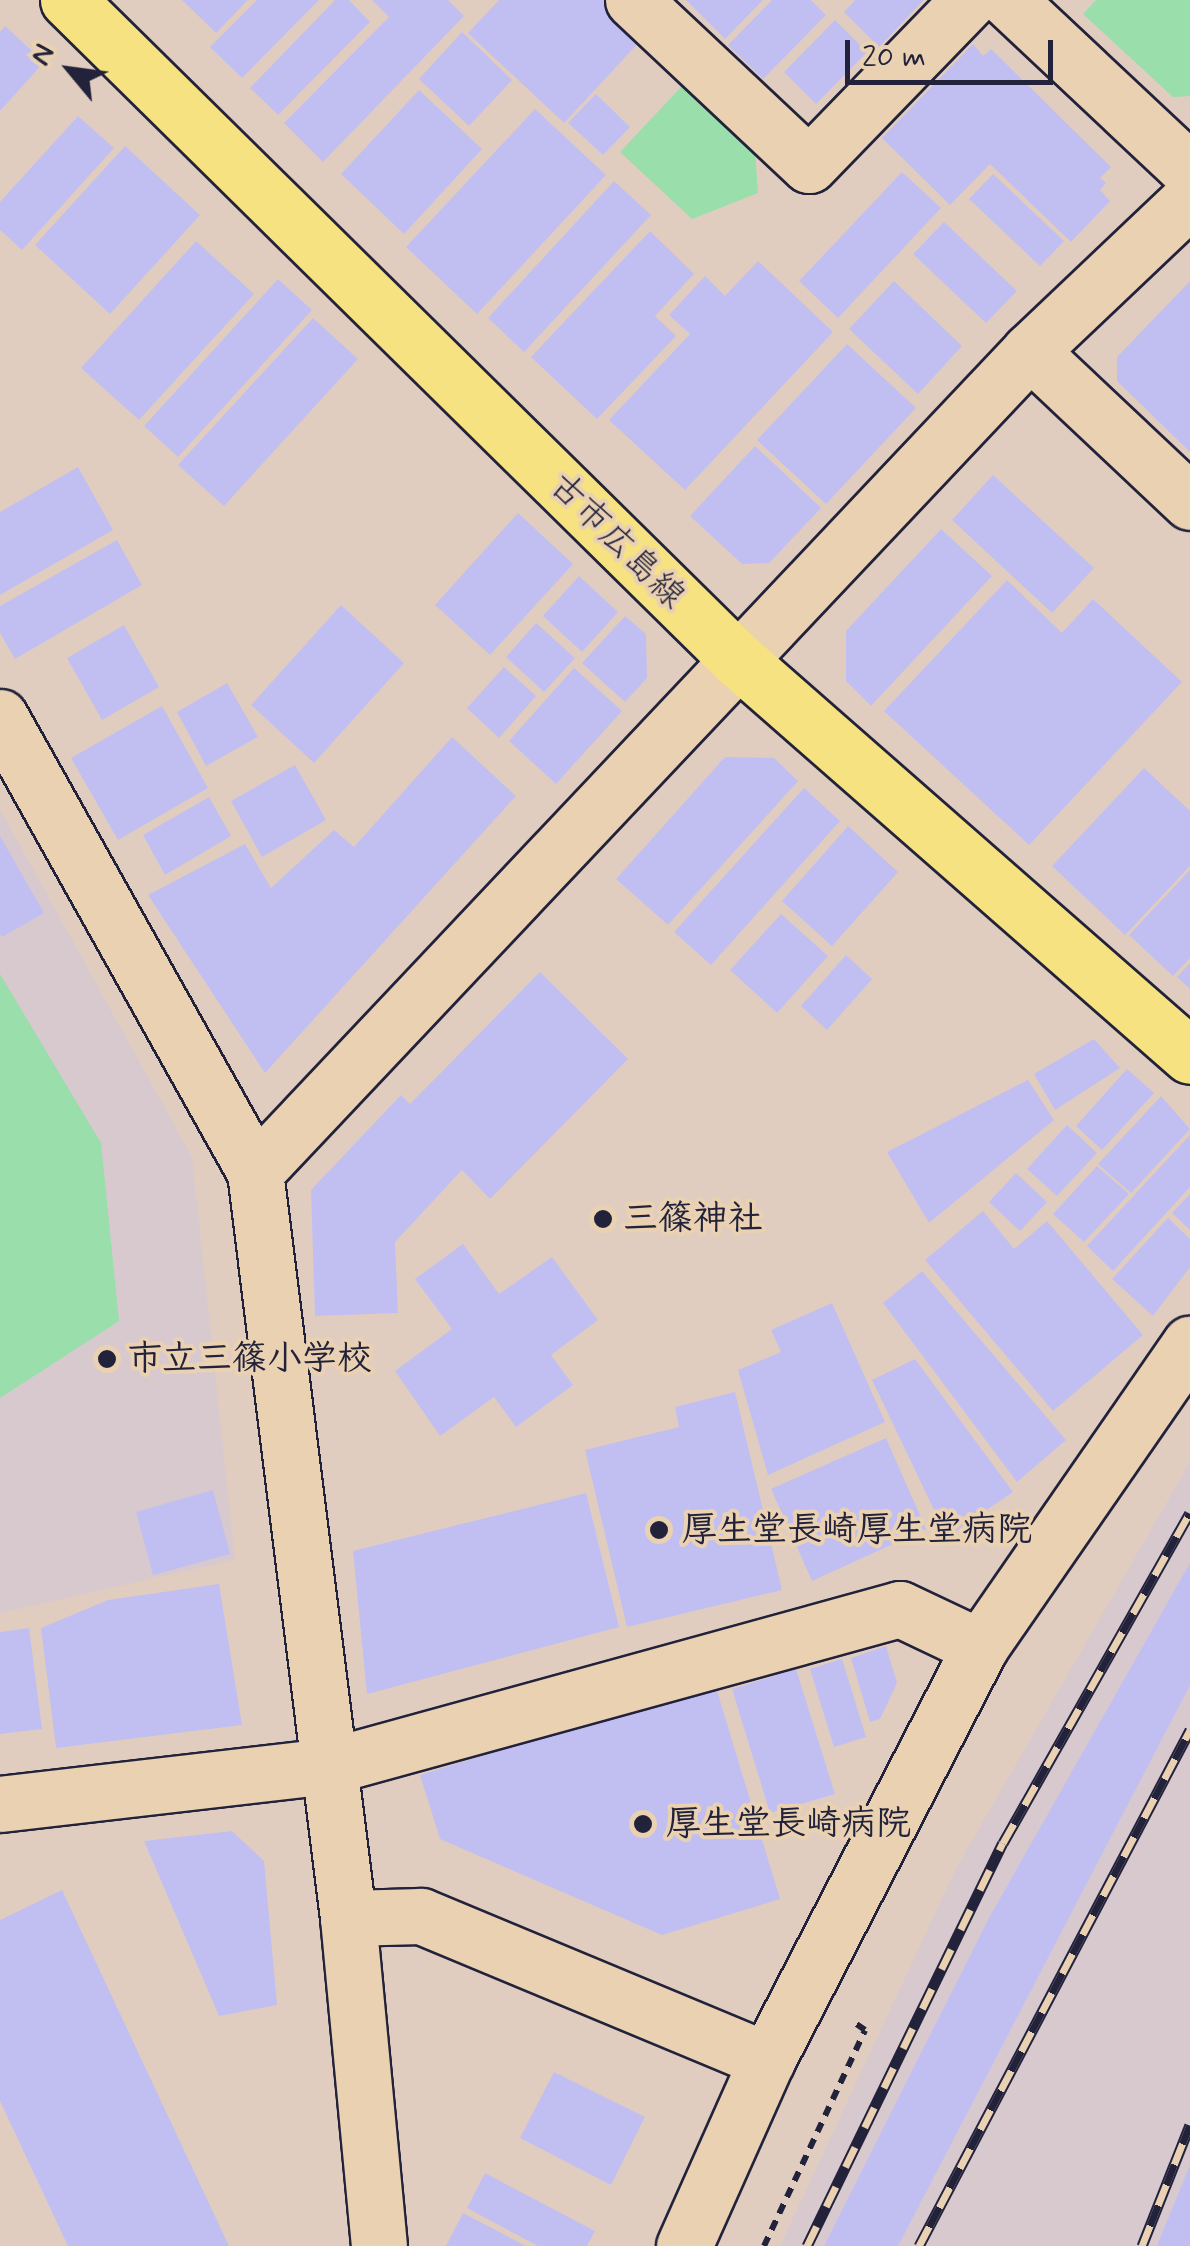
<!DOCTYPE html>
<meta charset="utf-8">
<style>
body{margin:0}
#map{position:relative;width:1190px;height:2246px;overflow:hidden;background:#e1cdbf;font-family:Mynerve,"Klee One",sans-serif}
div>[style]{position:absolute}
.built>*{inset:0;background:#d7c9ce}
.green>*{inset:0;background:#99deab}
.building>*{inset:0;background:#c1bff1}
.path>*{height:6px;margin-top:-3px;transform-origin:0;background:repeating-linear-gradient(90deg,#22223b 0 10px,transparent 0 18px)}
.roads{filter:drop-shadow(2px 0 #22223b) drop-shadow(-2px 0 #22223b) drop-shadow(0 2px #22223b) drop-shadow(0 -2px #22223b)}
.minor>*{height:55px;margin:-27.5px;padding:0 27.5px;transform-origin:27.5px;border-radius:27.5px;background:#e9d1b2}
.major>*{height:55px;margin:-27.5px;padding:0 27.5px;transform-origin:27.5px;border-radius:27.5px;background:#f6e281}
.rail>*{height:11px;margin-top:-5.5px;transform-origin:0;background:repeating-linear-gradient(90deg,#e9d1b2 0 22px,#22223b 0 44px);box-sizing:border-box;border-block:2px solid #22223b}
.dots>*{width:28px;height:28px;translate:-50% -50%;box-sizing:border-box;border:5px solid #e9d1b2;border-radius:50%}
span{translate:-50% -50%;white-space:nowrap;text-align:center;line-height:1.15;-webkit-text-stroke:8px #e9d1b2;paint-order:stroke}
.street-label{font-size:35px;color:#22223b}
.poi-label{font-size:35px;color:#22223b;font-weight:700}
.left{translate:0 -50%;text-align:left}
.north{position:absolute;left:20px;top:20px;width:100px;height:100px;-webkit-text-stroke:8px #e9d1b2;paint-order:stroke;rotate:299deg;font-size:28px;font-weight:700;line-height:40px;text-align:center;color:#22223b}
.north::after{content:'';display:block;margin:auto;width:35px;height:45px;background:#22223b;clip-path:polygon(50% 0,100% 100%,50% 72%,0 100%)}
.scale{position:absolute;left:845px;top:40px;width:208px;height:45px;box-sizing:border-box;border:5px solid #22223b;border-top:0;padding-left:12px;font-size:30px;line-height:35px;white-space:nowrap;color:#22223b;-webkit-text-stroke:8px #e9d1b2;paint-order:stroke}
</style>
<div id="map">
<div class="built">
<i style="clip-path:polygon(0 809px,192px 1157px,235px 1560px,0 1613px)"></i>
<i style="clip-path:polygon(1190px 1462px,1190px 2246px,780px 2246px,956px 1868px)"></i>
</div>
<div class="green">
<i style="clip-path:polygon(1096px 0,1190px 0,1190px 96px,1173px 97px,1083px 14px)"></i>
<i style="clip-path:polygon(683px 85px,755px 152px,758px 193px,692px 219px,620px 152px)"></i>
<i style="clip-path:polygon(0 974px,101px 1143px,119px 1321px,0 1398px)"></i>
</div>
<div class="building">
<i style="clip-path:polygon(182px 0,248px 0,216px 33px)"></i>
<i style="clip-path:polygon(257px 0,319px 0,242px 78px,210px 47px)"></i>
<i style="clip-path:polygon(335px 0,349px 0,370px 22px,278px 115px,250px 88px)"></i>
<i style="clip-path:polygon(372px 0,448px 0,464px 16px,323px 162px,284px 123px,389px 17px)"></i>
<i style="clip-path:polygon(499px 0,604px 0,644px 37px,564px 123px,468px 33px)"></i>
<i style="clip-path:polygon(686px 0,763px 0,725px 39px)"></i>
<i style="clip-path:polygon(772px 0,811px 0,826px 15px,763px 79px,728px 45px)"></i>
<i style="clip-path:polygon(855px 0,924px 0,879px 47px,844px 12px)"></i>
<i style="clip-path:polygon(835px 20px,867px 52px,816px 104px,784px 72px)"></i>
<i style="clip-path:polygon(5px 26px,44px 62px,0 111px,0 32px)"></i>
<i style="clip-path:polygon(462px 32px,512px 80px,469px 126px,419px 79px)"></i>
<i style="clip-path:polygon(973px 44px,983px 56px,991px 49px,1111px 167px,1100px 178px,1106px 183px,1100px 190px,1110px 201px,1071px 242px,990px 164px,950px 205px,882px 138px)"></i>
<i style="clip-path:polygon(419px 90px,482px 149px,404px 234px,341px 174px)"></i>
<i style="clip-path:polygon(596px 94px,630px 127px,603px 155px,568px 123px)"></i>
<i style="clip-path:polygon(535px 109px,606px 175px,477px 314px,406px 247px)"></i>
<i style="clip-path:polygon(78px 116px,114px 148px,22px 250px,0 230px,0 202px)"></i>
<i style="clip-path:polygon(125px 146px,200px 215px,110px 314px,35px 245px)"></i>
<i style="clip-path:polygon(902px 172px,941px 208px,838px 318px,799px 281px)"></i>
<i style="clip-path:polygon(993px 174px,1064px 241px,1040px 266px,969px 199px)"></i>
<i style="clip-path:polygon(614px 181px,651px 215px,524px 352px,488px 318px)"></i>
<i style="clip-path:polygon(944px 222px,1017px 291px,986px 323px,913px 254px)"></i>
<i style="clip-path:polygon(650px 231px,694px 274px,655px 316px,676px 336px,597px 419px,531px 357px)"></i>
<i style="clip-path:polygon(196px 241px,254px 294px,139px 420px,81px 368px)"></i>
<i style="clip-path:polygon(758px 261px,833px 332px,685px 490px,609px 420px,690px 334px,669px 315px,705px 276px,725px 296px)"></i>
<i style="clip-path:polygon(278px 279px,312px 310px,178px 457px,144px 426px)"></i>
<i style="clip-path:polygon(894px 281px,962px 346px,918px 394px,849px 329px)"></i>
<i style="clip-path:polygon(1190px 281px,1190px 452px,1117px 381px,1117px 357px)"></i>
<i style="clip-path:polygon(313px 318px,358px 359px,224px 506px,178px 465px)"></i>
<i style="clip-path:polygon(847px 344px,916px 408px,826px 504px,757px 440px)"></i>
<i style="clip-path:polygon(755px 446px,821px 508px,769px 563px,742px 564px,690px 516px)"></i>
<i style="clip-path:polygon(78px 467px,113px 530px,0 595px,0 512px)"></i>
<i style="clip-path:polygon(993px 475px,1094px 568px,1052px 613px,952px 520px)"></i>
<i style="clip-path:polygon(518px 513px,573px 564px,490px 655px,435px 605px)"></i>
<i style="clip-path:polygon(941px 529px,992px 576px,871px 706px,846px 681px,846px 631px)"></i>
<i style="clip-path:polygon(117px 540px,142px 585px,15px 659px,0 633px,0 606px)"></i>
<i style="clip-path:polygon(579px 576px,618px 612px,582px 652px,543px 616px)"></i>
<i style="clip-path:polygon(1007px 580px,1062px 633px,1093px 599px,1182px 682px,1029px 845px,884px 711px)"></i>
<i style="clip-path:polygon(341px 605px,404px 663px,314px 763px,251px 705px)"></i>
<i style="clip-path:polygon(625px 616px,646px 634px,647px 678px,625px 702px,582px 663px)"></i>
<i style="clip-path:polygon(536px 623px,575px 658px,544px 692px,506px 657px)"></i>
<i style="clip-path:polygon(124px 625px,159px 687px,102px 720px,67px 658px)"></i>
<i style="clip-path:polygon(504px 667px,536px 696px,499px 738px,467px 708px)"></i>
<i style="clip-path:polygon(574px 668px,622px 711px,556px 784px,509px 741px)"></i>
<i style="clip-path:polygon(227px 683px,258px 737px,206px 766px,177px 712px)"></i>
<i style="clip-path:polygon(162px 706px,208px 788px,118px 840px,71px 758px)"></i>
<i style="clip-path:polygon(452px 737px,516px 796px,265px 1073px,148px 895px,245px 844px,271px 888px,334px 830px,354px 847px)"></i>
<i style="clip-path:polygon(725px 757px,774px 758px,798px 781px,668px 925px,616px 879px)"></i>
<i style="clip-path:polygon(295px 765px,326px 820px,262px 857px,231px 801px)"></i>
<i style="clip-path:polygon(1144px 768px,1190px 811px,1190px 866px,1125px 935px,1052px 866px)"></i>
<i style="clip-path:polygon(804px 788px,840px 821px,711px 965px,674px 932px)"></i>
<i style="clip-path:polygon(209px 797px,231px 836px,165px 875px,143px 835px)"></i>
<i style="clip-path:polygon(848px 826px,898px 872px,832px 946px,782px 901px)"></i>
<i style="clip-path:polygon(0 836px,44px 913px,2px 937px,0 933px)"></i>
<i style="clip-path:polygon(1190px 870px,1190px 958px,1173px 976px,1129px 935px)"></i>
<i style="clip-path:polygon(781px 914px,828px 956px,777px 1013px,730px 970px)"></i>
<i style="clip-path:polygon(846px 955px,872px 979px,827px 1030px,801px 1006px)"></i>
<i style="clip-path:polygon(1190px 963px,1190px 989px,1177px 977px)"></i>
<i style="clip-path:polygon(540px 972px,628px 1059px,490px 1199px,462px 1170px,395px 1242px,398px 1313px,315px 1316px,311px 1190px,401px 1095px,410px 1104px)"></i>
<i style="clip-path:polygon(1094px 1039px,1120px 1068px,1055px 1110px,1034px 1074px)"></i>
<i style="clip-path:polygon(1127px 1069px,1154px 1093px,1102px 1150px,1076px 1126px)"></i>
<i style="clip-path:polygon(1028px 1080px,1054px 1120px,929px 1223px,887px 1152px)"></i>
<i style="clip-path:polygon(1161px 1096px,1190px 1129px,1131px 1193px,1098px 1164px)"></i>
<i style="clip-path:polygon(1067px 1125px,1097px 1153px,1057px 1196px,1027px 1169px)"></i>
<i style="clip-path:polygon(1190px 1135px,1190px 1187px,1113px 1271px,1087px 1246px)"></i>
<i style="clip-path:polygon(1097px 1166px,1129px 1194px,1084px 1242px,1053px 1214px)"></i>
<i style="clip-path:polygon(1016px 1173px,1047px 1202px,1020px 1231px,989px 1202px)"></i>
<i style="clip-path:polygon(1190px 1194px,1190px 1230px,1172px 1213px)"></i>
<i style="clip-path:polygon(983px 1211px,1014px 1249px,1047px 1221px,1143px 1335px,1053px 1411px,925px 1260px)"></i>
<i style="clip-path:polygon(1168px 1218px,1190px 1239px,1190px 1267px,1153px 1316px,1112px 1279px)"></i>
<i style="clip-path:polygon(463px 1244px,499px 1294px,552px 1257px,598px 1320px,551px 1355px,573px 1385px,516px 1427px,494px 1397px,440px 1436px,395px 1371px,452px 1329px,415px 1279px)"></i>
<i style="clip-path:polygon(922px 1271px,1066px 1440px,1017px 1482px,883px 1303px)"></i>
<i style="clip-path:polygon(832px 1303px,885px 1422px,768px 1475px,738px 1370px,781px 1352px,771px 1330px)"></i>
<i style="clip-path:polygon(915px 1359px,1013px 1492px,947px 1537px,872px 1380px)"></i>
<i style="clip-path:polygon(735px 1392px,782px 1590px,627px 1627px,585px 1450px,679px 1427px,675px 1407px)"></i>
<i style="clip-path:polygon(886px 1438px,926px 1529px,812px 1581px,771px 1489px)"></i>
<i style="clip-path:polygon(213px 1490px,230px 1554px,153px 1575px,136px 1512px)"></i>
<i style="clip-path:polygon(586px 1493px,619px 1627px,367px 1694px,353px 1551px)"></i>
<i style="clip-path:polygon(1190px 1563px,1190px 1685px,898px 2246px,824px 2246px,989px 1918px)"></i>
<i style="clip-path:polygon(219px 1584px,242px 1725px,56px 1748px,41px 1628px,108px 1600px)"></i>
<i style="clip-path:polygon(29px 1628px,42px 1729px,0 1734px,0 1632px)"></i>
<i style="clip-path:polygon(886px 1646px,897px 1683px,880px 1719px,870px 1722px,851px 1658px)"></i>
<i style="clip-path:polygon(842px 1659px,866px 1737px,834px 1747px,810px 1669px)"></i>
<i style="clip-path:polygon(796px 1669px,835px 1794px,770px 1813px,732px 1689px)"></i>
<i style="clip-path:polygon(715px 1684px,780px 1899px,662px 1935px,440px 1839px,420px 1775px)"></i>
<i style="clip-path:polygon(232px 1831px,264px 1861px,277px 2005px,219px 2016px,144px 1841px)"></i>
<i style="clip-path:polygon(62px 1890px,229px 2246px,68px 2246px,0 2101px,0 1920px)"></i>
<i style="clip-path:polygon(554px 2072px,645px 2117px,611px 2185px,520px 2138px)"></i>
<i style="clip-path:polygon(1190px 2165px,1190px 2246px,1157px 2246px)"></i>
<i style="clip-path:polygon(485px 2173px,595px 2231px,587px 2246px,538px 2246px,467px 2208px)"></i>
<i style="clip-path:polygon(463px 2213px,526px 2246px,446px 2246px)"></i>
</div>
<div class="path">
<i style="left:764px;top:2246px;width:238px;rotate:-64.9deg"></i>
<i style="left:865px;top:2030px;width:12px;rotate:-145deg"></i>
</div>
<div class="roads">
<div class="minor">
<i style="left:633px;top:0;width:241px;rotate:43.2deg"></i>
<i style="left:809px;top:165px;width:230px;rotate:-45.9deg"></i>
<i style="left:1008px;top:0;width:250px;rotate:43.2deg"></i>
<i style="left:1030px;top:351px;width:220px;rotate:43.3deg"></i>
<i style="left:0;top:717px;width:522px;rotate:60.73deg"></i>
<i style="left:255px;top:1172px;width:752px;rotate:82.89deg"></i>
<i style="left:348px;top:1918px;width:329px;rotate:84.6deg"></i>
<i style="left:255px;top:1172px;width:1129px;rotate:-46.65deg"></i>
<i style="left:1030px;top:351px;width:221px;rotate:-43.5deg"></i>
<i style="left:0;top:1804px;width:332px;rotate:-6.6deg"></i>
<i style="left:330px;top:1766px;width:591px;rotate:-15.4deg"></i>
<i style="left:900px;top:1609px;width:89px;rotate:25.4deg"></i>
<i style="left:348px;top:1918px;width:73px;rotate:-1.6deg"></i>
<i style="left:421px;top:1916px;width:375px;rotate:22.6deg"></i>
<i style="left:684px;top:2246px;width:204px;rotate:-66deg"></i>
<i style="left:767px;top:2060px;width:465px;rotate:-62.7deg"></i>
<i style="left:980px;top:1647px;width:369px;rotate:-55.3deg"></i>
</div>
<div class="major">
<i style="left:68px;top:0;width:939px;rotate:44.57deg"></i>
<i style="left:737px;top:659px;width:602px;rotate:41.23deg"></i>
</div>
</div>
<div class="rail">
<i style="left:807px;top:2246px;width:448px;rotate:-64.1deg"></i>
<i style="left:1003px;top:1843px;width:379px;rotate:-60.5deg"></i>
<i style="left:919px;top:2246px;width:583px;rotate:-62.29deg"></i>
<i style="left:1142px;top:2246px;width:130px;rotate:-68.4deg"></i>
</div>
<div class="dots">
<i style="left:603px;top:1219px;background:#22223b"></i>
<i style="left:107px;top:1359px;background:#22223b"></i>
<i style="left:659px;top:1530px;background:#22223b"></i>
<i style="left:643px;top:1824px;background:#22223b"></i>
</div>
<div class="street-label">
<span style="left:617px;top:541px;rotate:45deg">古市広島線</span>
</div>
<div class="poi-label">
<span class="left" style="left:623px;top:1219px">三篠神社</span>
<span class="left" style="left:127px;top:1359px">市立三篠小学校</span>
<span class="left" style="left:682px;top:1530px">厚生堂長崎厚生堂病院</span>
<span class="left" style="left:666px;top:1824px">厚生堂長崎病院</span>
</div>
<div class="north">N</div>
<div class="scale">20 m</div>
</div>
